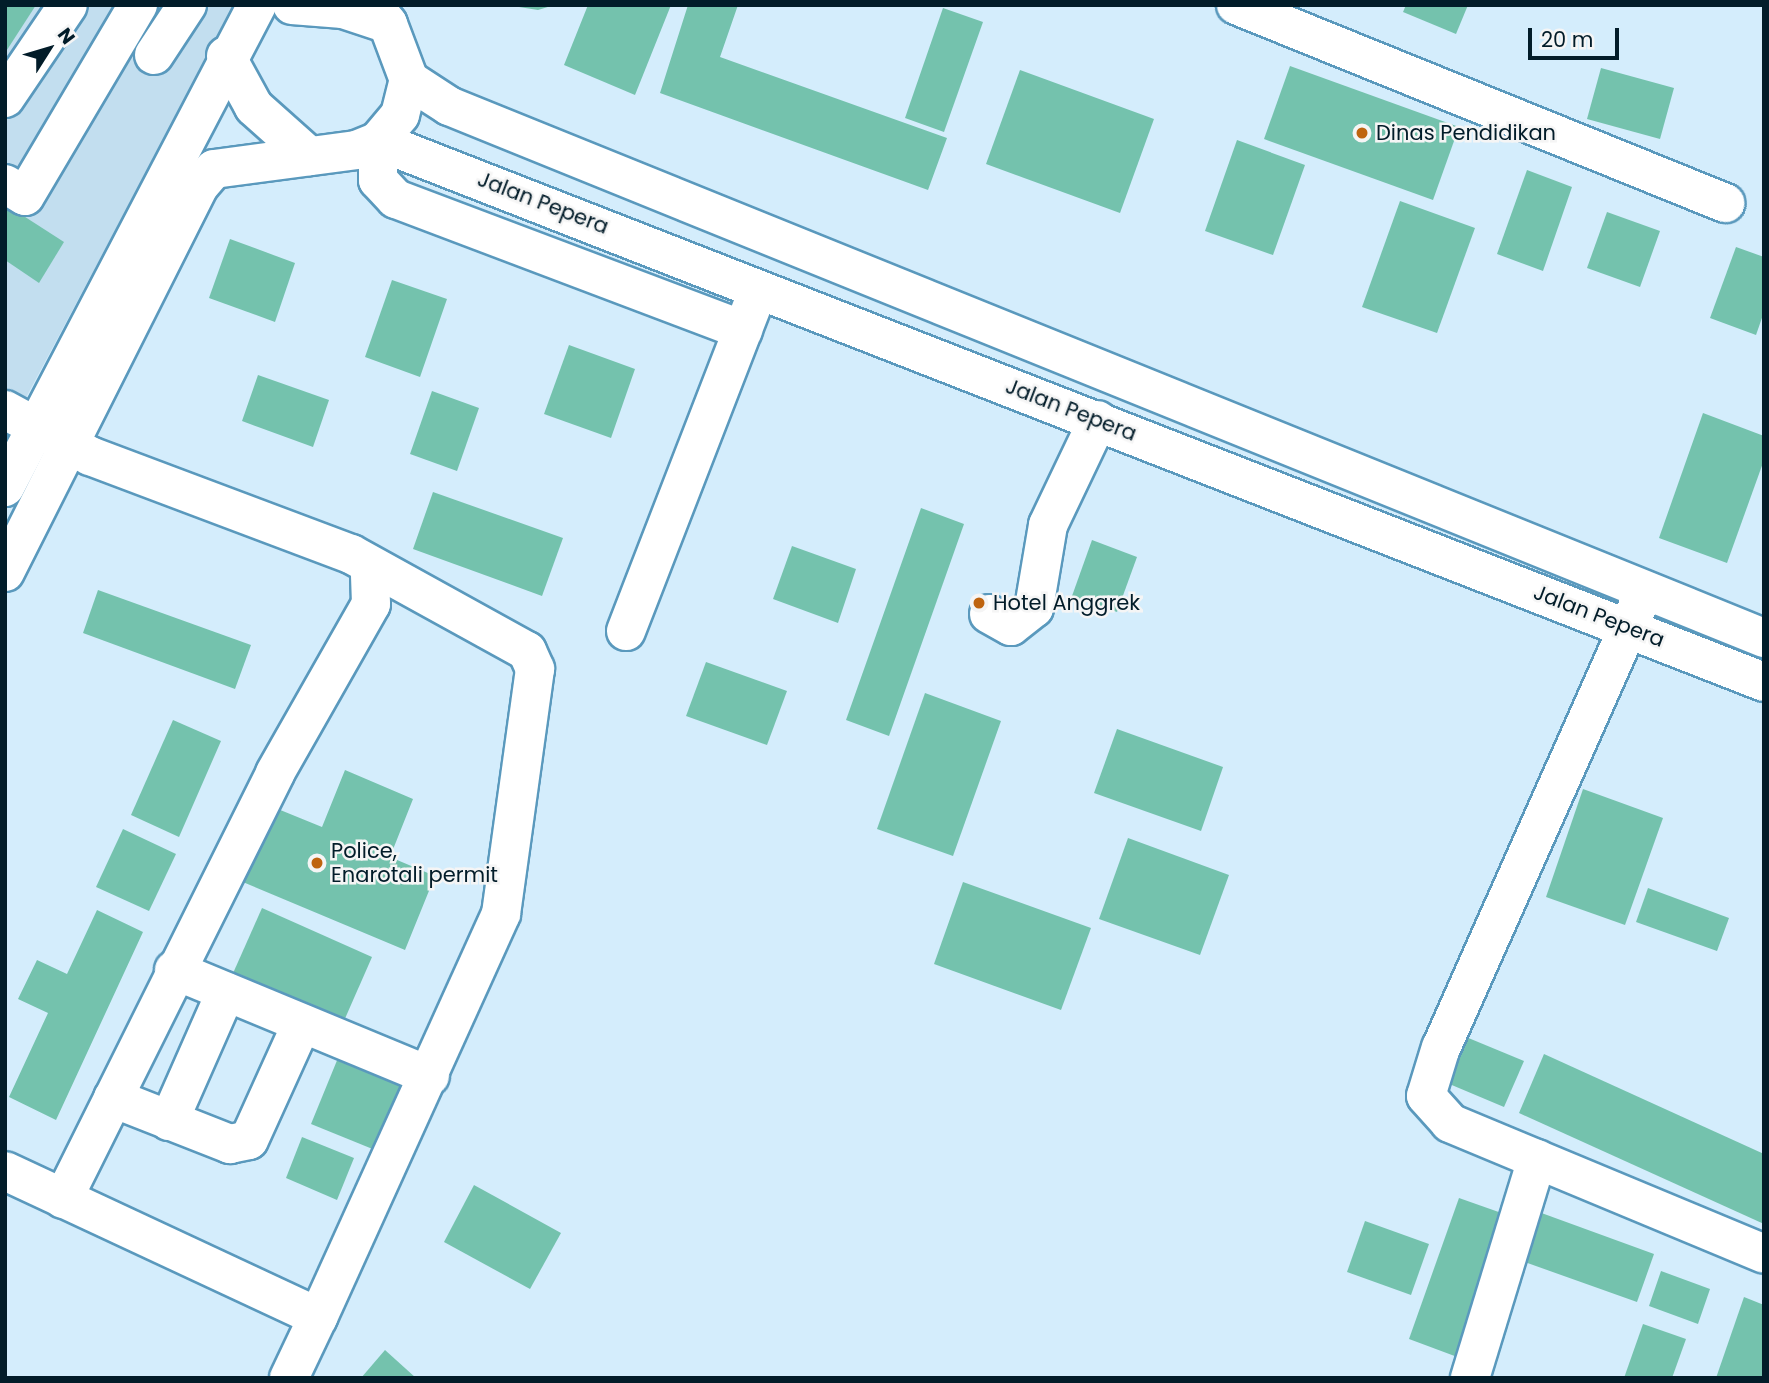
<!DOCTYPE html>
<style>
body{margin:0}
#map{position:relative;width:1769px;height:1383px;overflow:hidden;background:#d4edfc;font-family:Poppins,sans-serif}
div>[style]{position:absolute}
.built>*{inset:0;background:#c2deef}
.building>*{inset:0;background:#74c2ad}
.roads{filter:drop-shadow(2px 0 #5a99bd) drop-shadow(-2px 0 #5a99bd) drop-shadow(0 2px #5a99bd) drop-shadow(0 -2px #5a99bd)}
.minor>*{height:38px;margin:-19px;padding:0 19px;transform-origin:19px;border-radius:19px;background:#fff}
.major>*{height:38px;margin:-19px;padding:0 19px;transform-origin:19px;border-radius:19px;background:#fff}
.highway>*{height:38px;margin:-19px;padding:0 19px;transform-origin:19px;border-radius:19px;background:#fff}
.dots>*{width:19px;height:19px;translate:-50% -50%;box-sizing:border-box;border:4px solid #f5f5f5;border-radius:50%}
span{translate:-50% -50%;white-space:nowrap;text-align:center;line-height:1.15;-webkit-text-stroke:5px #f5f5f5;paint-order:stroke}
.poi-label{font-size:21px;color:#021c29}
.left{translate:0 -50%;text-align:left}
.street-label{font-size:21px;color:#021c29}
.frame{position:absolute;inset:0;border:7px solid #021c29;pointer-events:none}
.north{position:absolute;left:14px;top:14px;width:70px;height:70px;-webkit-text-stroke:5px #f5f5f5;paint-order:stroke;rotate:53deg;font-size:19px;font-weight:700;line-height:28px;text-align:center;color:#021c29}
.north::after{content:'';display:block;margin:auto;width:24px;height:32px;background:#021c29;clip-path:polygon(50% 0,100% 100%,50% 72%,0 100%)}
.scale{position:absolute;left:1528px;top:28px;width:91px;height:32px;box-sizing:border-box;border:4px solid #021c29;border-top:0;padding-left:9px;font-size:21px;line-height:24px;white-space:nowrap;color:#021c29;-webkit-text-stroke:5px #f5f5f5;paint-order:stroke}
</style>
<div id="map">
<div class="built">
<i style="clip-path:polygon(5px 5px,235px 5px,5px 437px)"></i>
</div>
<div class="building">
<i style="clip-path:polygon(5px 5px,36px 5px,5px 53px)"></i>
<i style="clip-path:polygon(507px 5px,551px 5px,551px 6px,538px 10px)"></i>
<i style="clip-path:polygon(588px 5px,671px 5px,635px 95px,564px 65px)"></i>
<i style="clip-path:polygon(688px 5px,738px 5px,720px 57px,947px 138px,928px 190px,660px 93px)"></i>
<i style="clip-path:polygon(1406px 5px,1468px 5px,1456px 34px,1403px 12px)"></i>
<i style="clip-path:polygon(943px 8px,983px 22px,944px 132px,905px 118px)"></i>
<i style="clip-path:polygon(1290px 66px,1459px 127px,1433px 200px,1264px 139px)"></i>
<i style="clip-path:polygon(1601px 68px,1674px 88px,1660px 139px,1587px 119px)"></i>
<i style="clip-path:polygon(1020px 70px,1154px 119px,1120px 213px,986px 164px)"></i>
<i style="clip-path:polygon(1237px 140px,1305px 165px,1273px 255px,1205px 231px)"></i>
<i style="clip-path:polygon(1527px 170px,1572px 187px,1543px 271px,1497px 254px)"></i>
<i style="clip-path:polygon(1400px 201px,1475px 228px,1437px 333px,1362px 307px)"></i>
<i style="clip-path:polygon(5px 204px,64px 242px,39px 283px,5px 260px)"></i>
<i style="clip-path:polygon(1607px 212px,1660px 231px,1640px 287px,1587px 268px)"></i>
<i style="clip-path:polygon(230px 239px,295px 263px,275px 322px,209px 298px)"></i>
<i style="clip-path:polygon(1736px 247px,1764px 257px,1764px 312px,1756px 335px,1710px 318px)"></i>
<i style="clip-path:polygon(392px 280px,447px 299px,420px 377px,365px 357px)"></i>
<i style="clip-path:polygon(569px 345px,635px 369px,611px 438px,544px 414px)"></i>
<i style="clip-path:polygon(258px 375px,329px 400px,313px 447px,242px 421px)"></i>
<i style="clip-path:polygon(432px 391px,479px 408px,457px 471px,410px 454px)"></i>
<i style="clip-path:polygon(1703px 413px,1764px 436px,1764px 460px,1727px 563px,1659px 538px)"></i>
<i style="clip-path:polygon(433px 492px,563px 538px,542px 596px,413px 549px)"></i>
<i style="clip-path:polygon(921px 508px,964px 524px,889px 736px,846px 720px)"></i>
<i style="clip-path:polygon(1092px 540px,1137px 557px,1117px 612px,1072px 596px)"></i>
<i style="clip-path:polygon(792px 546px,856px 569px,838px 623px,773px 599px)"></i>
<i style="clip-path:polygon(98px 590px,251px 645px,235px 689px,83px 633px)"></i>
<i style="clip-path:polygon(706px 662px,787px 691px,767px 745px,686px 716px)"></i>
<i style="clip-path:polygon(925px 693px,1001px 721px,953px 856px,877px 829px)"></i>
<i style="clip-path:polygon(173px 720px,221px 741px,179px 837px,131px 815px)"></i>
<i style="clip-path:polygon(1117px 729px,1223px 767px,1201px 831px,1094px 793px)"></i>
<i style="clip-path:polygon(345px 770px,413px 799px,390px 857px,435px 876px,405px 950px,238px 880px,268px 805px,322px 827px)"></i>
<i style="clip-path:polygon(1583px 789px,1663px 818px,1625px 925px,1546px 897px)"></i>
<i style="clip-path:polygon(123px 829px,176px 854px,149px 911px,96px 887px)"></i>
<i style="clip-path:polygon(1128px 838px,1229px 875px,1200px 955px,1099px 919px)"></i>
<i style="clip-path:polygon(963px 882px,1091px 928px,1061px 1010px,934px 964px)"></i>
<i style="clip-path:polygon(1648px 888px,1729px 918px,1717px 951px,1636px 922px)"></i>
<i style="clip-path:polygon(262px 908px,372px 957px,340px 1030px,230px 980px)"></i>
<i style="clip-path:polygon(97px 910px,143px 932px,56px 1120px,9px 1097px,48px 1013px,18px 999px,37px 960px,67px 974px)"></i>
<i style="clip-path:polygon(1466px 1037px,1524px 1061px,1504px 1107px,1447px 1083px)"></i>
<i style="clip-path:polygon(1544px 1054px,1764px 1154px,1764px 1224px,1519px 1113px)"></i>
<i style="clip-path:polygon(338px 1058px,401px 1084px,375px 1150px,311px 1124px)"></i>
<i style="clip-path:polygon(302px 1137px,354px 1158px,337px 1200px,286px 1178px)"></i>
<i style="clip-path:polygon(474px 1185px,561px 1233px,530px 1289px,444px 1242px)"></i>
<i style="clip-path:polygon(1459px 1198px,1510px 1216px,1460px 1358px,1409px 1339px)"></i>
<i style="clip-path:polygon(1536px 1211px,1654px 1254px,1637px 1302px,1519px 1260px)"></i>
<i style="clip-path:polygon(1365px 1221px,1429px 1244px,1411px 1295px,1347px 1272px)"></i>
<i style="clip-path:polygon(1661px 1271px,1710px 1289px,1698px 1324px,1649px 1306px)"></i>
<i style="clip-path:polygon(1744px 1297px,1764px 1305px,1764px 1378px,1716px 1378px)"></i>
<i style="clip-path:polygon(1643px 1324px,1686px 1339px,1672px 1378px,1624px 1378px)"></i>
<i style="clip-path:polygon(385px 1350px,416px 1378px,361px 1378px)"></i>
</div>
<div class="roads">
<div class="minor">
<i style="left:1236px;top:5px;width:528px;rotate:22.04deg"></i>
<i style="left:154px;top:55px;width:60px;rotate:-56.6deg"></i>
<i style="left:5px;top:98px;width:112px;rotate:-55.9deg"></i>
<i style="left:378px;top:141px;width:39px;rotate:90deg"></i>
<i style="left:378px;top:180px;width:26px;rotate:47deg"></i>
<i style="left:396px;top:199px;width:371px;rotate:20.7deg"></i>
<i style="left:5px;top:184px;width:23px;rotate:31deg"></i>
<i style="left:25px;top:196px;width:222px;rotate:-59.4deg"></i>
<i style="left:5px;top:410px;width:97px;rotate:28.4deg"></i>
<i style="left:90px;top:456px;width:279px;rotate:20.6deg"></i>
<i style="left:351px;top:554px;width:201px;rotate:28.9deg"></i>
<i style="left:527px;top:651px;width:20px;rotate:66deg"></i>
<i style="left:535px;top:669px;width:247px;rotate:97.9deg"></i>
<i style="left:501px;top:914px;width:443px;rotate:114.4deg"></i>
<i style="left:318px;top:1317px;width:345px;rotate:-155deg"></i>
<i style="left:1644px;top:592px;width:498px;rotate:114deg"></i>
<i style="left:1441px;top:1047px;width:51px;rotate:107deg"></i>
<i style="left:1426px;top:1096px;width:36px;rotate:48deg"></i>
<i style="left:1450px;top:1123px;width:340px;rotate:22.6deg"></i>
<i style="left:989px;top:614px;width:25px;rotate:29deg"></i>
<i style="left:1011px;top:626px;width:29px;rotate:-38deg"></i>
<i style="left:1034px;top:608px;width:84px;rotate:-80.4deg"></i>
<i style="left:1048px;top:525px;width:116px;rotate:-64.5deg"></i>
<i style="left:626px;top:631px;width:349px;rotate:-68.8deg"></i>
<i style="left:174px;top:970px;width:277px;rotate:22.5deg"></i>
<i style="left:113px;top:1098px;width:126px;rotate:21.5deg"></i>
<i style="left:230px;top:1144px;width:19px;rotate:-12deg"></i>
<i style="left:249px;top:1140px;width:128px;rotate:-65.6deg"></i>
<i style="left:169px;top:1121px;width:141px;rotate:-66.2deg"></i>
<i style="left:63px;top:1199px;width:476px;rotate:-63.5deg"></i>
<i style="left:275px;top:773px;width:194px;rotate:-60.4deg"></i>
<i style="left:371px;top:604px;width:35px;rotate:-92deg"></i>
<i style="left:289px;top:1378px;width:68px;rotate:-64.6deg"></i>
<i style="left:1470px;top:1378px;width:229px;rotate:-73deg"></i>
</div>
<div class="major">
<i style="left:409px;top:80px;width:48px;rotate:33deg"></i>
<i style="left:449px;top:106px;width:1419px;rotate:22.03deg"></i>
<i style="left:378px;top:141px;width:1488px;rotate:21.32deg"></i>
</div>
<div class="highway">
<i style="left:292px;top:5px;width:51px;rotate:4.5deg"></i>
<i style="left:343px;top:9px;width:47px;rotate:18.4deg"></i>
<i style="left:226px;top:56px;width:58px;rotate:61.2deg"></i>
<i style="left:254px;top:107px;width:74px;rotate:41.7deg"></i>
<i style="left:5px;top:487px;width:544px;rotate:-62.4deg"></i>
<i style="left:5px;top:572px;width:433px;rotate:-63.3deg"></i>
<i style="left:200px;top:185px;width:21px;rotate:-49deg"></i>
<i style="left:214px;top:169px;width:143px;rotate:-7.6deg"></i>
<i style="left:356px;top:150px;width:24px;rotate:-22deg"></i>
<i style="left:378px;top:141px;width:34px;rotate:-50deg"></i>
<i style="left:400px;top:115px;width:36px;rotate:-76deg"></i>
<i style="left:409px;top:80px;width:60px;rotate:-110.6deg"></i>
<i style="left:388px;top:24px;width:24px;rotate:-128deg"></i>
</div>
</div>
<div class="dots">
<i style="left:1362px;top:133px;background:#bf640f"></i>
<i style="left:979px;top:603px;background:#bf640f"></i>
<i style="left:317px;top:863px;background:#bf640f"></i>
</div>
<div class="poi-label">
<span class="left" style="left:1376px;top:133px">Dinas Pendidikan</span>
<span class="left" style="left:993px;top:603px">Hotel Anggrek</span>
<span class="left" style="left:331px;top:863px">Police,<br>Enarotali permit</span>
</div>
<div class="street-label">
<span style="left:543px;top:203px;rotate:21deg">Jalan Pepera</span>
<span style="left:1071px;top:410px;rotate:21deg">Jalan Pepera</span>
<span style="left:1599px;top:616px;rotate:21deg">Jalan Pepera</span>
</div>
<div class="frame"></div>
<div class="north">N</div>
<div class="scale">20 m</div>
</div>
